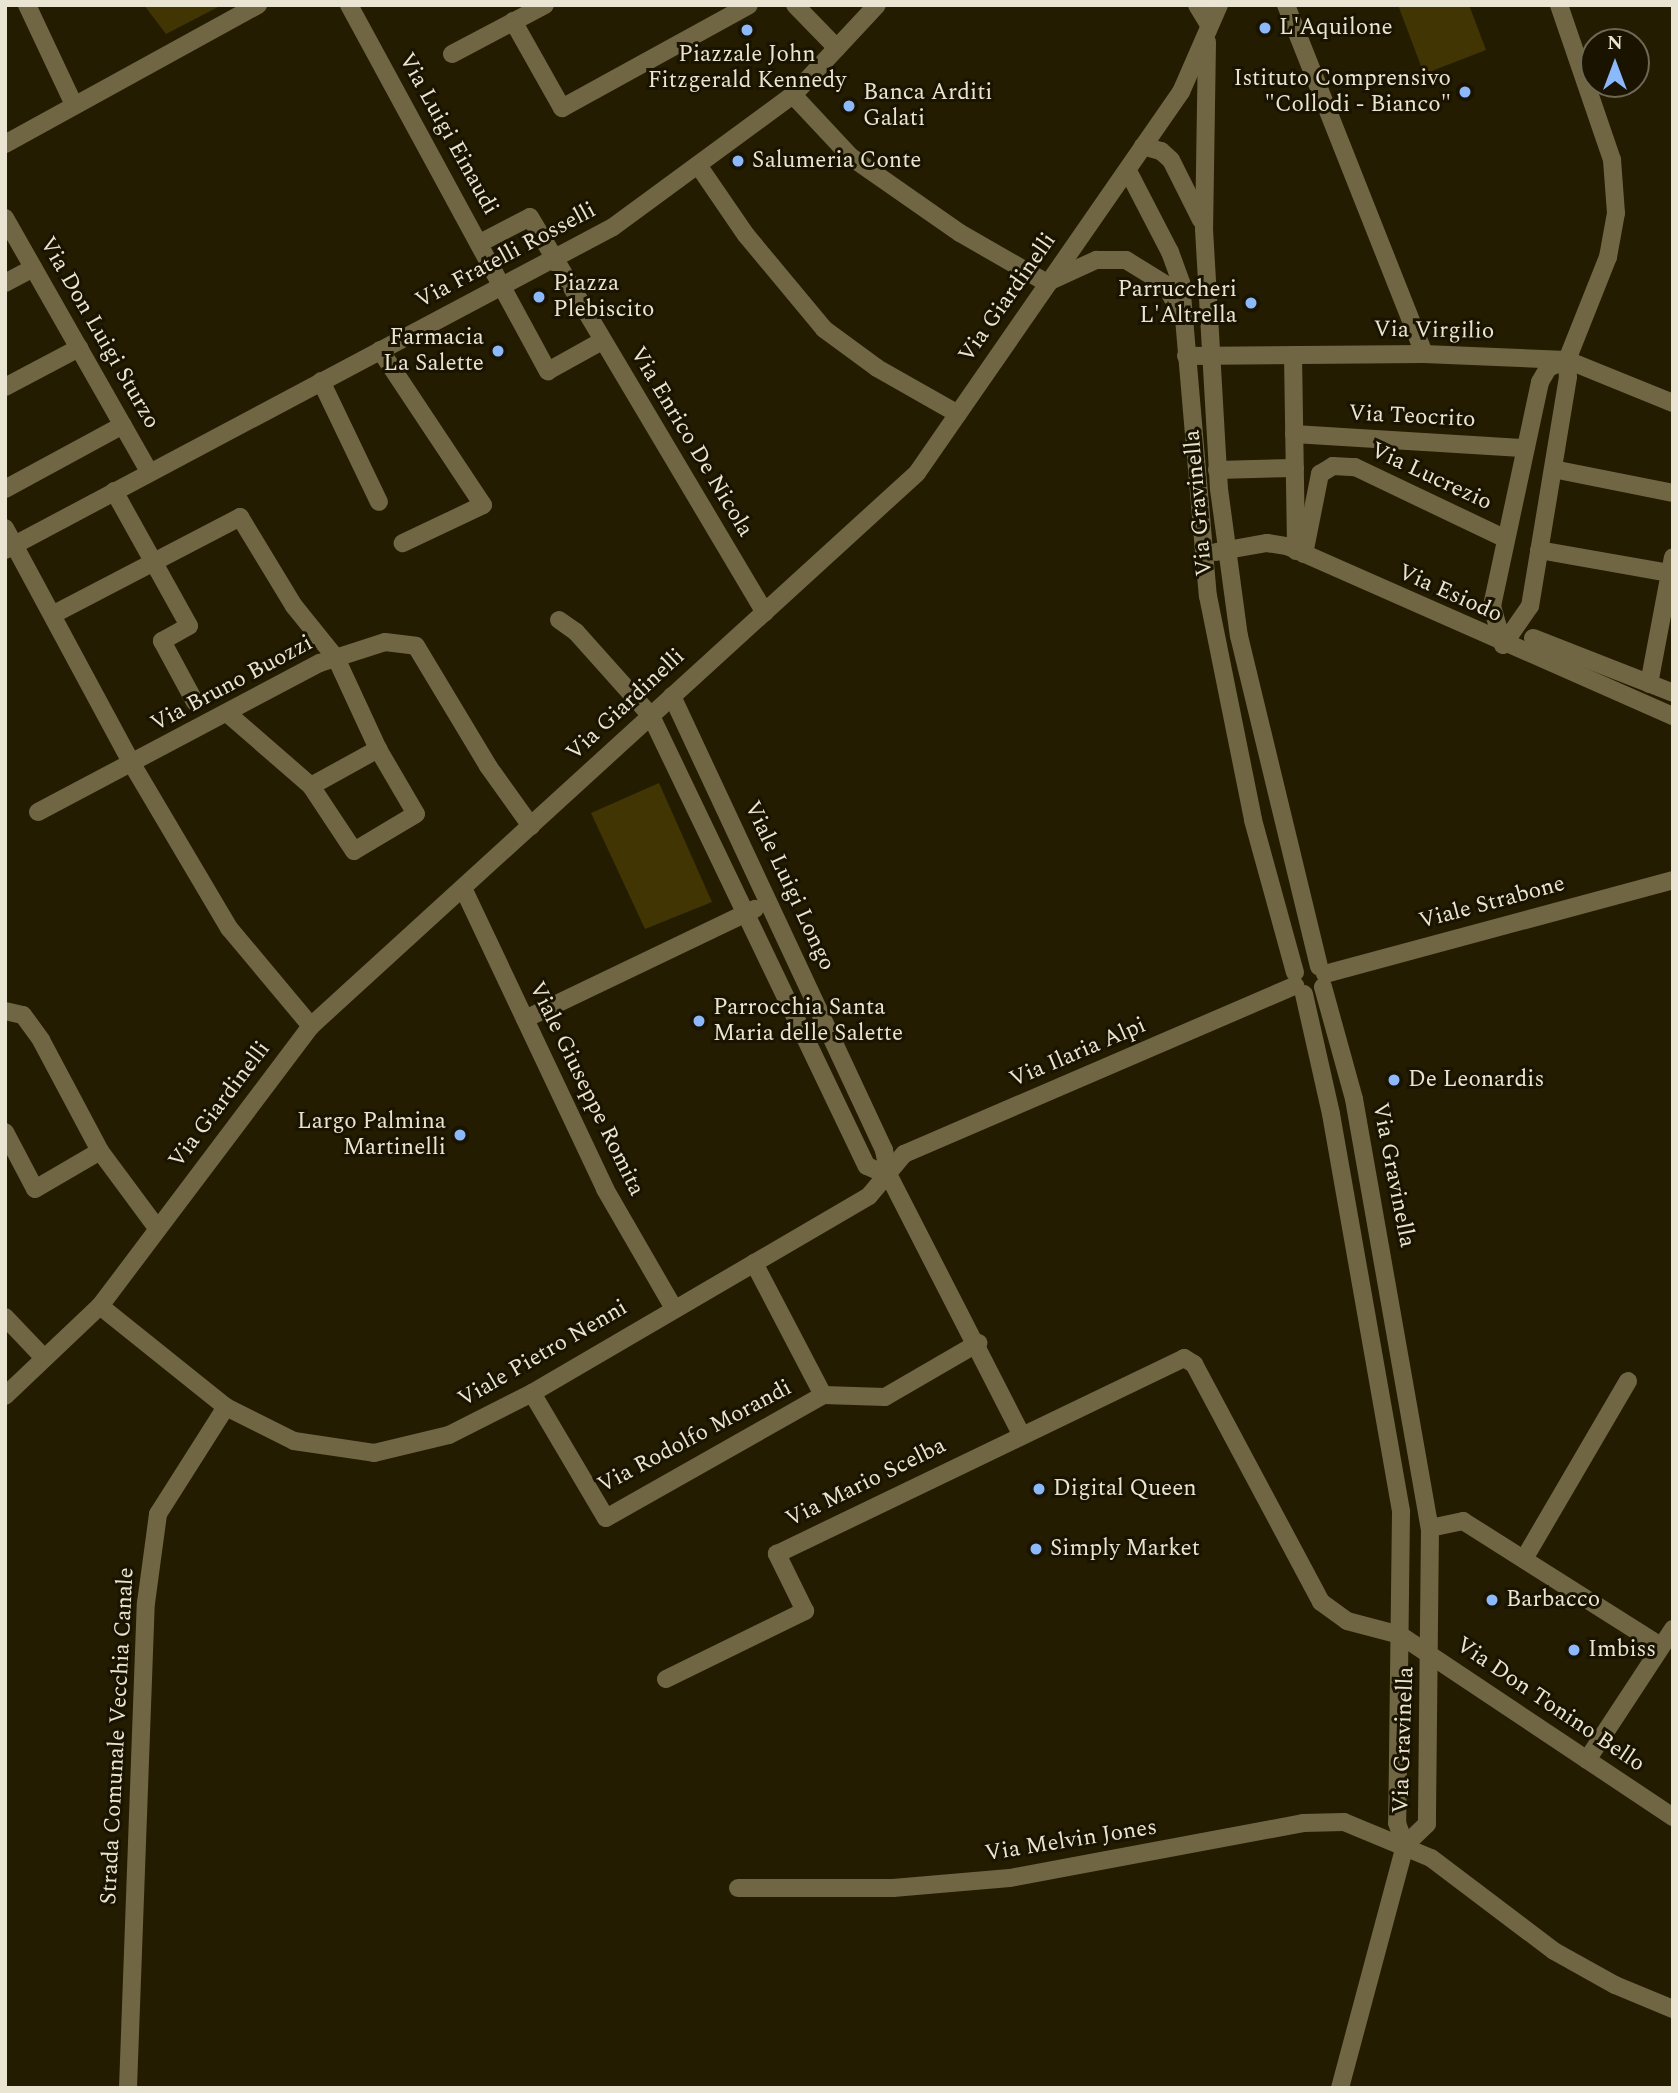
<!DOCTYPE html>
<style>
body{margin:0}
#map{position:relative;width:1678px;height:2093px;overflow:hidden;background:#241c00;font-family:Spectral,serif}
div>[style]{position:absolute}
.green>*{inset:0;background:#413504}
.minor>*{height:18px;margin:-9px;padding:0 9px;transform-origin:9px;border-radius:9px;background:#706644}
.tertiary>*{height:18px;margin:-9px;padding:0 9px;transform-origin:9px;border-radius:9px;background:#706644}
.dots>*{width:19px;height:19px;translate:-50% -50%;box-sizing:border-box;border:4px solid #191300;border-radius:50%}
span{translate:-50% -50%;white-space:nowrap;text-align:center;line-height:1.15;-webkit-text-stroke:6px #191300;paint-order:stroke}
.poi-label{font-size:23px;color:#eae5d3}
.left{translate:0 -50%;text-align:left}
.right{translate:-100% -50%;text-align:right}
.street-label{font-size:23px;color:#eae5d3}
.frame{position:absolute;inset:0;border:7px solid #eae5d3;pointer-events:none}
.north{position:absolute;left:1580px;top:28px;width:70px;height:70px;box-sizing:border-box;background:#191300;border:2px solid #6d6754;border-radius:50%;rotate:0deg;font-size:19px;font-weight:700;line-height:28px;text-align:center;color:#eae5d3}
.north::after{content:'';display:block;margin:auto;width:24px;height:32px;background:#8cb9fc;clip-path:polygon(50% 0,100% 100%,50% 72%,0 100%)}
</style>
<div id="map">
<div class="green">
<i style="clip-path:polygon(144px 5px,222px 5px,166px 34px)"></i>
<i style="clip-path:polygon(1398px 5px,1469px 5px,1486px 50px,1424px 74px)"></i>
<i style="clip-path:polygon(659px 783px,712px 902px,645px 929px,591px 813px)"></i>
</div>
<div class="minor">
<i style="left:27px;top:5px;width:110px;rotate:64.8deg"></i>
<i style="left:349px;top:5px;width:417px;rotate:61.5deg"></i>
<i style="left:548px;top:371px;width:62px;rotate:-29.1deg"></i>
<i style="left:795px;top:5px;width:60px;rotate:45.7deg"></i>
<i style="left:1197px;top:5px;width:23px;rotate:59deg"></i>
<i style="left:1286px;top:5px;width:375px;rotate:68.4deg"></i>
<i style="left:1559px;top:5px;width:164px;rotate:71.1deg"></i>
<i style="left:1612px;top:160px;width:53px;rotate:85.7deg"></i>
<i style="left:1616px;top:213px;width:45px;rotate:100.3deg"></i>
<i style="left:1608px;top:257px;width:111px;rotate:111.7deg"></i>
<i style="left:1567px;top:360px;width:17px;rotate:87deg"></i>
<i style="left:1568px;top:377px;width:232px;rotate:99.4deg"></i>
<i style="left:1530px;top:606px;width:47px;rotate:124.7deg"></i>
<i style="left:1503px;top:645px;width:41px;rotate:-105.8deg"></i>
<i style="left:1492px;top:606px;width:229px;rotate:-77.9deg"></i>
<i style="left:1540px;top:382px;width:16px;rotate:-60deg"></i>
<i style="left:1548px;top:368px;width:21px;rotate:-23deg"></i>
<i style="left:513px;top:21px;width:100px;rotate:60.6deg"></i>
<i style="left:562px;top:108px;width:213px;rotate:-28.8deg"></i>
<i style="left:1207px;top:42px;width:187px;rotate:90.9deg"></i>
<i style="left:1204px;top:229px;width:260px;rotate:86.7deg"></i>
<i style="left:1219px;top:489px;width:148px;rotate:82.3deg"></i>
<i style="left:1239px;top:636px;width:340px;rotate:76.4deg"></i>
<i style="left:452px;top:54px;width:105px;rotate:-27.8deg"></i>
<i style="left:793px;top:95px;width:85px;rotate:46.9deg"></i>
<i style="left:851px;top:157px;width:133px;rotate:34.9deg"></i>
<i style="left:960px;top:233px;width:100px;rotate:29.9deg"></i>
<i style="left:1143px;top:146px;width:19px;rotate:16deg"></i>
<i style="left:1161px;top:151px;width:13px;rotate:42deg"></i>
<i style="left:1171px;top:160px;width:67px;rotate:63.4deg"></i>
<i style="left:698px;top:165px;width:85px;rotate:55.6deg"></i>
<i style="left:746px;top:235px;width:122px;rotate:50.3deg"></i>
<i style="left:824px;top:329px;width:66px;rotate:36.3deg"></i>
<i style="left:877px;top:368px;width:93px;rotate:29.6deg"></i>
<i style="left:1128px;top:171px;width:91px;rotate:62.6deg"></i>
<i style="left:1170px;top:252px;width:33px;rotate:70deg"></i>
<i style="left:1181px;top:283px;width:314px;rotate:85.1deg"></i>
<i style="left:1208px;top:596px;width:228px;rotate:78.6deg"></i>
<i style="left:1253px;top:820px;width:158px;rotate:74.6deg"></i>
<i style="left:5px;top:218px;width:292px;rotate:60.4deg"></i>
<i style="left:480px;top:243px;width:56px;rotate:-27.5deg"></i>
<i style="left:530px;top:217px;width:460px;rotate:59.3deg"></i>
<i style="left:1050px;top:281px;width:51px;rotate:-24.5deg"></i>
<i style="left:1096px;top:260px;width:30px"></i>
<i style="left:1126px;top:260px;width:46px;rotate:31.6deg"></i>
<i style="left:1165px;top:284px;width:32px;rotate:62deg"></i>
<i style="left:5px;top:283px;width:32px;rotate:-28deg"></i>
<i style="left:380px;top:350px;width:186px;rotate:56.4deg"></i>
<i style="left:483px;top:505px;width:89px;rotate:154.6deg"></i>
<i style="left:1293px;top:355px;width:196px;rotate:89.1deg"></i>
<i style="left:1186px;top:356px;width:238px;rotate:-0.5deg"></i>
<i style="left:1424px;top:354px;width:143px;rotate:2.4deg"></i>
<i style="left:1567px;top:360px;width:114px;rotate:22.1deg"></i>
<i style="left:321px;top:381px;width:134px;rotate:64.4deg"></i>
<i style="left:5px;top:387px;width:84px;rotate:-27.8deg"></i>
<i style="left:1294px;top:434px;width:232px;rotate:3.5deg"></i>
<i style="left:1333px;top:466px;width:22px;rotate:3deg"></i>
<i style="left:1355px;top:467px;width:167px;rotate:25.5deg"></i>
<i style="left:1553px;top:469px;width:122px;rotate:11.3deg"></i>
<i style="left:1217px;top:470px;width:78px;rotate:-1.5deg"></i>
<i style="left:5px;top:489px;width:134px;rotate:-28.5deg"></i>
<i style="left:114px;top:491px;width:154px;rotate:60.9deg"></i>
<i style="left:189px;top:626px;width:31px;rotate:151deg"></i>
<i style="left:162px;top:641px;width:69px;rotate:61.6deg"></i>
<i style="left:5px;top:528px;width:268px;rotate:61.7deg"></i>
<i style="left:132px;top:764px;width:191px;rotate:59.4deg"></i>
<i style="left:229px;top:928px;width:128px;rotate:50.1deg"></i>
<i style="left:5px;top:550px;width:688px;rotate:-27.98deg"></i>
<i style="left:613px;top:227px;width:223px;rotate:-36.3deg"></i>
<i style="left:793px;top:95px;width:123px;rotate:-47deg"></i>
<i style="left:1539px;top:550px;width:133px;rotate:10deg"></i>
<i style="left:1216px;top:552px;width:52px;rotate:-10deg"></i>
<i style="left:1267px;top:543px;width:20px;rotate:9deg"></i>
<i style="left:1287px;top:546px;width:422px;rotate:23.8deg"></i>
<i style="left:1304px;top:554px;width:82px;rotate:-78.7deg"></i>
<i style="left:1320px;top:474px;width:15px;rotate:-32deg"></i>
<i style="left:54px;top:614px;width:210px;rotate:-27.5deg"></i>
<i style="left:240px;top:517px;width:104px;rotate:58.8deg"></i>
<i style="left:294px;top:606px;width:67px;rotate:51.1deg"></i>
<i style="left:336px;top:658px;width:100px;rotate:65.2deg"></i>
<i style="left:378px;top:749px;width:75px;rotate:59.7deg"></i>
<i style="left:416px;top:814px;width:72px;rotate:149.2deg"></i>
<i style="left:354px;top:851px;width:78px;rotate:-123.5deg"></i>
<i style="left:311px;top:786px;width:111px;rotate:-139deg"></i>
<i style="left:559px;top:620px;width:21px;rotate:35deg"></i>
<i style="left:576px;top:632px;width:113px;rotate:48.2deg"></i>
<i style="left:651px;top:716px;width:499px;rotate:64.4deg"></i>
<i style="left:867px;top:1166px;width:24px;rotate:24deg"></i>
<i style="left:1533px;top:638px;width:150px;rotate:21.4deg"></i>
<i style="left:1649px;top:684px;width:129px;rotate:-79.3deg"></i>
<i style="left:672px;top:696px;width:501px;rotate:64.97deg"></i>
<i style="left:884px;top:1150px;width:26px;rotate:79deg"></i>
<i style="left:889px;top:1176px;width:290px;rotate:62.9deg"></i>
<i style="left:311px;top:786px;width:77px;rotate:-28.9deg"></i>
<i style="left:38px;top:812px;width:319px;rotate:-27.9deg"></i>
<i style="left:320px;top:663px;width:68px;rotate:-17.9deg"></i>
<i style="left:385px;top:642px;width:31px;rotate:7deg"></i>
<i style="left:416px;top:646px;width:140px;rotate:59deg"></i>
<i style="left:488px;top:766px;width:74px;rotate:54.4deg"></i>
<i style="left:463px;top:888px;width:333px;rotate:64.7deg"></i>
<i style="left:605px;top:1189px;width:136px;rotate:60deg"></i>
<i style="left:1325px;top:974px;width:360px;rotate:-15.1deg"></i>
<i style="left:1323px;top:987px;width:116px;rotate:74.5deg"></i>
<i style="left:1354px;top:1099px;width:436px;rotate:80deg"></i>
<i style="left:1430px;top:1528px;width:296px;rotate:90.6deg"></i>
<i style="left:1427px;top:1824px;width:30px;rotate:136deg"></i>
<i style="left:1304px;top:994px;width:123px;rotate:77.3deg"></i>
<i style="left:1331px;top:1114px;width:404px;rotate:80deg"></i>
<i style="left:1401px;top:1512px;width:311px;rotate:90.7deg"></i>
<i style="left:1397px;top:1823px;width:23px;rotate:70deg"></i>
<i style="left:5px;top:1011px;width:18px;rotate:13deg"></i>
<i style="left:23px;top:1015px;width:31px;rotate:54deg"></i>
<i style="left:41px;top:1040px;width:126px;rotate:62deg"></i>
<i style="left:100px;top:1151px;width:96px;rotate:53.5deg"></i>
<i style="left:525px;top:1019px;width:255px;rotate:-25.6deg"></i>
<i style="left:5px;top:1132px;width:64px;rotate:62.2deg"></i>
<i style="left:35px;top:1189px;width:75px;rotate:-30.3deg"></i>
<i style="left:754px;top:1263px;width:149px;rotate:62.4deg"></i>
<i style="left:100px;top:1306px;width:161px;rotate:38.7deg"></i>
<i style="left:226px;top:1407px;width:76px;rotate:26.6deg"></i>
<i style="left:294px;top:1441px;width:81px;rotate:8.5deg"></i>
<i style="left:374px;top:1453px;width:77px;rotate:-13.5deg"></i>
<i style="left:449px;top:1435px;width:93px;rotate:-26.8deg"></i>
<i style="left:532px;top:1393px;width:390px;rotate:-30.3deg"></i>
<i style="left:869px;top:1196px;width:55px;rotate:-50.2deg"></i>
<i style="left:904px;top:1154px;width:426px;rotate:-23.3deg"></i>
<i style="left:5px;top:1317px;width:57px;rotate:46.4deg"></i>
<i style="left:532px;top:1393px;width:145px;rotate:59.4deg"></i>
<i style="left:606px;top:1518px;width:249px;rotate:-29.5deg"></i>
<i style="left:823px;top:1395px;width:62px;rotate:1.8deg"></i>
<i style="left:885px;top:1397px;width:108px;rotate:-30.1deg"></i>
<i style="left:5px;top:1396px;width:131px;rotate:-43.5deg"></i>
<i style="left:100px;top:1306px;width:351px;rotate:-53deg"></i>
<i style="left:311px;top:1026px;width:820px;rotate:-42.38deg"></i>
<i style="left:917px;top:473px;width:464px;rotate:-55.3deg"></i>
<i style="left:1181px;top:92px;width:95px;rotate:-66.4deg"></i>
<i style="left:1430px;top:1528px;width:34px;rotate:-12deg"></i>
<i style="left:1463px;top:1521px;width:234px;rotate:32.3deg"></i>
<i style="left:1524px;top:1559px;width:206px;rotate:-59.7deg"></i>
<i style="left:666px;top:1679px;width:155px;rotate:-26.1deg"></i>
<i style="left:805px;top:1611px;width:64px;rotate:-116.2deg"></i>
<i style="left:777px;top:1554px;width:452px;rotate:-25.7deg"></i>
<i style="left:1184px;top:1358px;width:12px;rotate:31deg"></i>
<i style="left:1194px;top:1364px;width:270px;rotate:61.9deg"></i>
<i style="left:1321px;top:1602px;width:32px;rotate:36deg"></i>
<i style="left:1347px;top:1621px;width:55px;rotate:14.8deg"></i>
<i style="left:1400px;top:1635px;width:328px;rotate:33.7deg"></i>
<i style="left:1587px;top:1760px;width:157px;rotate:-56.7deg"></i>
<i style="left:738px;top:1888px;width:155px"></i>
<i style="left:893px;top:1888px;width:117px;rotate:-4.9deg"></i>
<i style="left:1010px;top:1878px;width:298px;rotate:-10.6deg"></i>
<i style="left:1303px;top:1823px;width:41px;rotate:-1.4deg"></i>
<i style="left:1344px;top:1822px;width:94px;rotate:22.5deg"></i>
<i style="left:1431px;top:1858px;width:154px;rotate:37.1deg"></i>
<i style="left:1554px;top:1951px;width:70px;rotate:29.1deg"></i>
<i style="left:1615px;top:1985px;width:63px;rotate:22.5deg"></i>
<i style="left:128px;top:2088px;width:485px;rotate:-87.9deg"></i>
<i style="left:146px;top:1603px;width:90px;rotate:-82.3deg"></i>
<i style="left:158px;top:1514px;width:127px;rotate:-57.6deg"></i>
<i style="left:1340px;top:2088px;width:252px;rotate:-75deg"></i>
</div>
<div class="tertiary">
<i style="left:5px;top:144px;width:289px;rotate:-28.8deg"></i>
</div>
<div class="dots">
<i style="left:1265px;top:28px;background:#8cb9fc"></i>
<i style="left:747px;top:30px;background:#8cb9fc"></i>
<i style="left:1465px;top:92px;background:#8cb9fc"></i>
<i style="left:849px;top:106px;background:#8cb9fc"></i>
<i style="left:738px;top:161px;background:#8cb9fc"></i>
<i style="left:539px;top:297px;background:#8cb9fc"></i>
<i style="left:1251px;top:303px;background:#8cb9fc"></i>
<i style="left:498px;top:351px;background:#8cb9fc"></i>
<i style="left:699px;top:1021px;background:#8cb9fc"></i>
<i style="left:1394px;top:1080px;background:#8cb9fc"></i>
<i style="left:460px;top:1135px;background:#8cb9fc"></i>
<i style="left:1039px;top:1489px;background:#8cb9fc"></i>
<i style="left:1036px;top:1549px;background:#8cb9fc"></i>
<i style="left:1492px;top:1600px;background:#8cb9fc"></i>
<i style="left:1574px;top:1650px;background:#8cb9fc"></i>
</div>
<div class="poi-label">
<span class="left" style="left:1279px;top:28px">L'Aquilone</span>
<span style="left:747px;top:68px">Piazzale John<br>Fitzgerald Kennedy</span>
<span class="right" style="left:1451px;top:92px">Istituto Comprensivo<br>"Collodi - Bianco"</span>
<span class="left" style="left:863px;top:106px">Banca Arditi<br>Galati</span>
<span class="left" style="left:752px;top:161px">Salumeria Conte</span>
<span class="left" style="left:553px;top:297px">Piazza<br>Plebiscito</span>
<span class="right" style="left:1237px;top:303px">Parruccheri<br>L'Altrella</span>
<span class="right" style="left:484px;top:351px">Farmacia<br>La Salette</span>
<span class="left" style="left:713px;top:1021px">Parrocchia Santa<br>Maria delle Salette</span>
<span class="left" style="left:1408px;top:1080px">De Leonardis</span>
<span class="right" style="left:446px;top:1135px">Largo Palmina<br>Martinelli</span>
<span class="left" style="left:1053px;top:1489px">Digital Queen</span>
<span class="left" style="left:1050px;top:1549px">Simply Market</span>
<span class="left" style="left:1506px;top:1600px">Barbacco</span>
<span class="left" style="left:1588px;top:1650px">Imbiss</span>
</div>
<div class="street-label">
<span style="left:448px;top:134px;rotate:61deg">Via Luigi Einaudi</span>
<span style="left:506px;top:256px;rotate:-28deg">Via Fratelli Rosselli</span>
<span style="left:1008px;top:298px;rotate:-55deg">Via Giardinelli</span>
<span style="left:1434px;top:331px;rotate:1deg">Via Virgilio</span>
<span style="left:99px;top:333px;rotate:60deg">Via Don Luigi Sturzo</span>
<span style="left:1412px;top:417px;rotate:3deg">Via Teocrito</span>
<span style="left:691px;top:442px;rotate:59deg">Via Enrico De Nicola</span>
<span style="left:1431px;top:477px;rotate:25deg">Via Lucrezio</span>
<span style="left:1199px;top:503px;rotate:-95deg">Via Gravinella</span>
<span style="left:1450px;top:594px;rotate:24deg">Via Esiodo</span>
<span style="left:232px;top:684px;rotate:-28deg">Via Bruno Buozzi</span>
<span style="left:626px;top:705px;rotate:-43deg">Via Giardinelli</span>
<span style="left:789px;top:886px;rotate:65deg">Viale Luigi Longo</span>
<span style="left:1492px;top:903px;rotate:-15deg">Viale Strabone</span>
<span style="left:1078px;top:1053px;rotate:-23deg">Via Ilaria Alpi</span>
<span style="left:586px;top:1089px;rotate:64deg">Viale Giuseppe Romita</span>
<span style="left:220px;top:1105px;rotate:-53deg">Via Giardinelli</span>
<span style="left:1393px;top:1175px;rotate:79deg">Via Gravinella</span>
<span style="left:543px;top:1354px;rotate:-30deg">Viale Pietro Nenni</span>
<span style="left:695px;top:1437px;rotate:-28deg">Via Rodolfo Morandi</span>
<span style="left:866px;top:1483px;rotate:-26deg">Via Mario Scelba</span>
<span style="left:1550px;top:1705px;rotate:34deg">Via Don Tonino Bello</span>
<span style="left:118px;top:1736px;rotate:-87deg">Strada Comunale Vecchia Canale</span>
<span style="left:1404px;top:1740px;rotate:-88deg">Via Gravinella</span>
<span style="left:1071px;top:1841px;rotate:-9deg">Via Melvin Jones</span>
</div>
<div class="frame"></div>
<div class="north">N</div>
</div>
